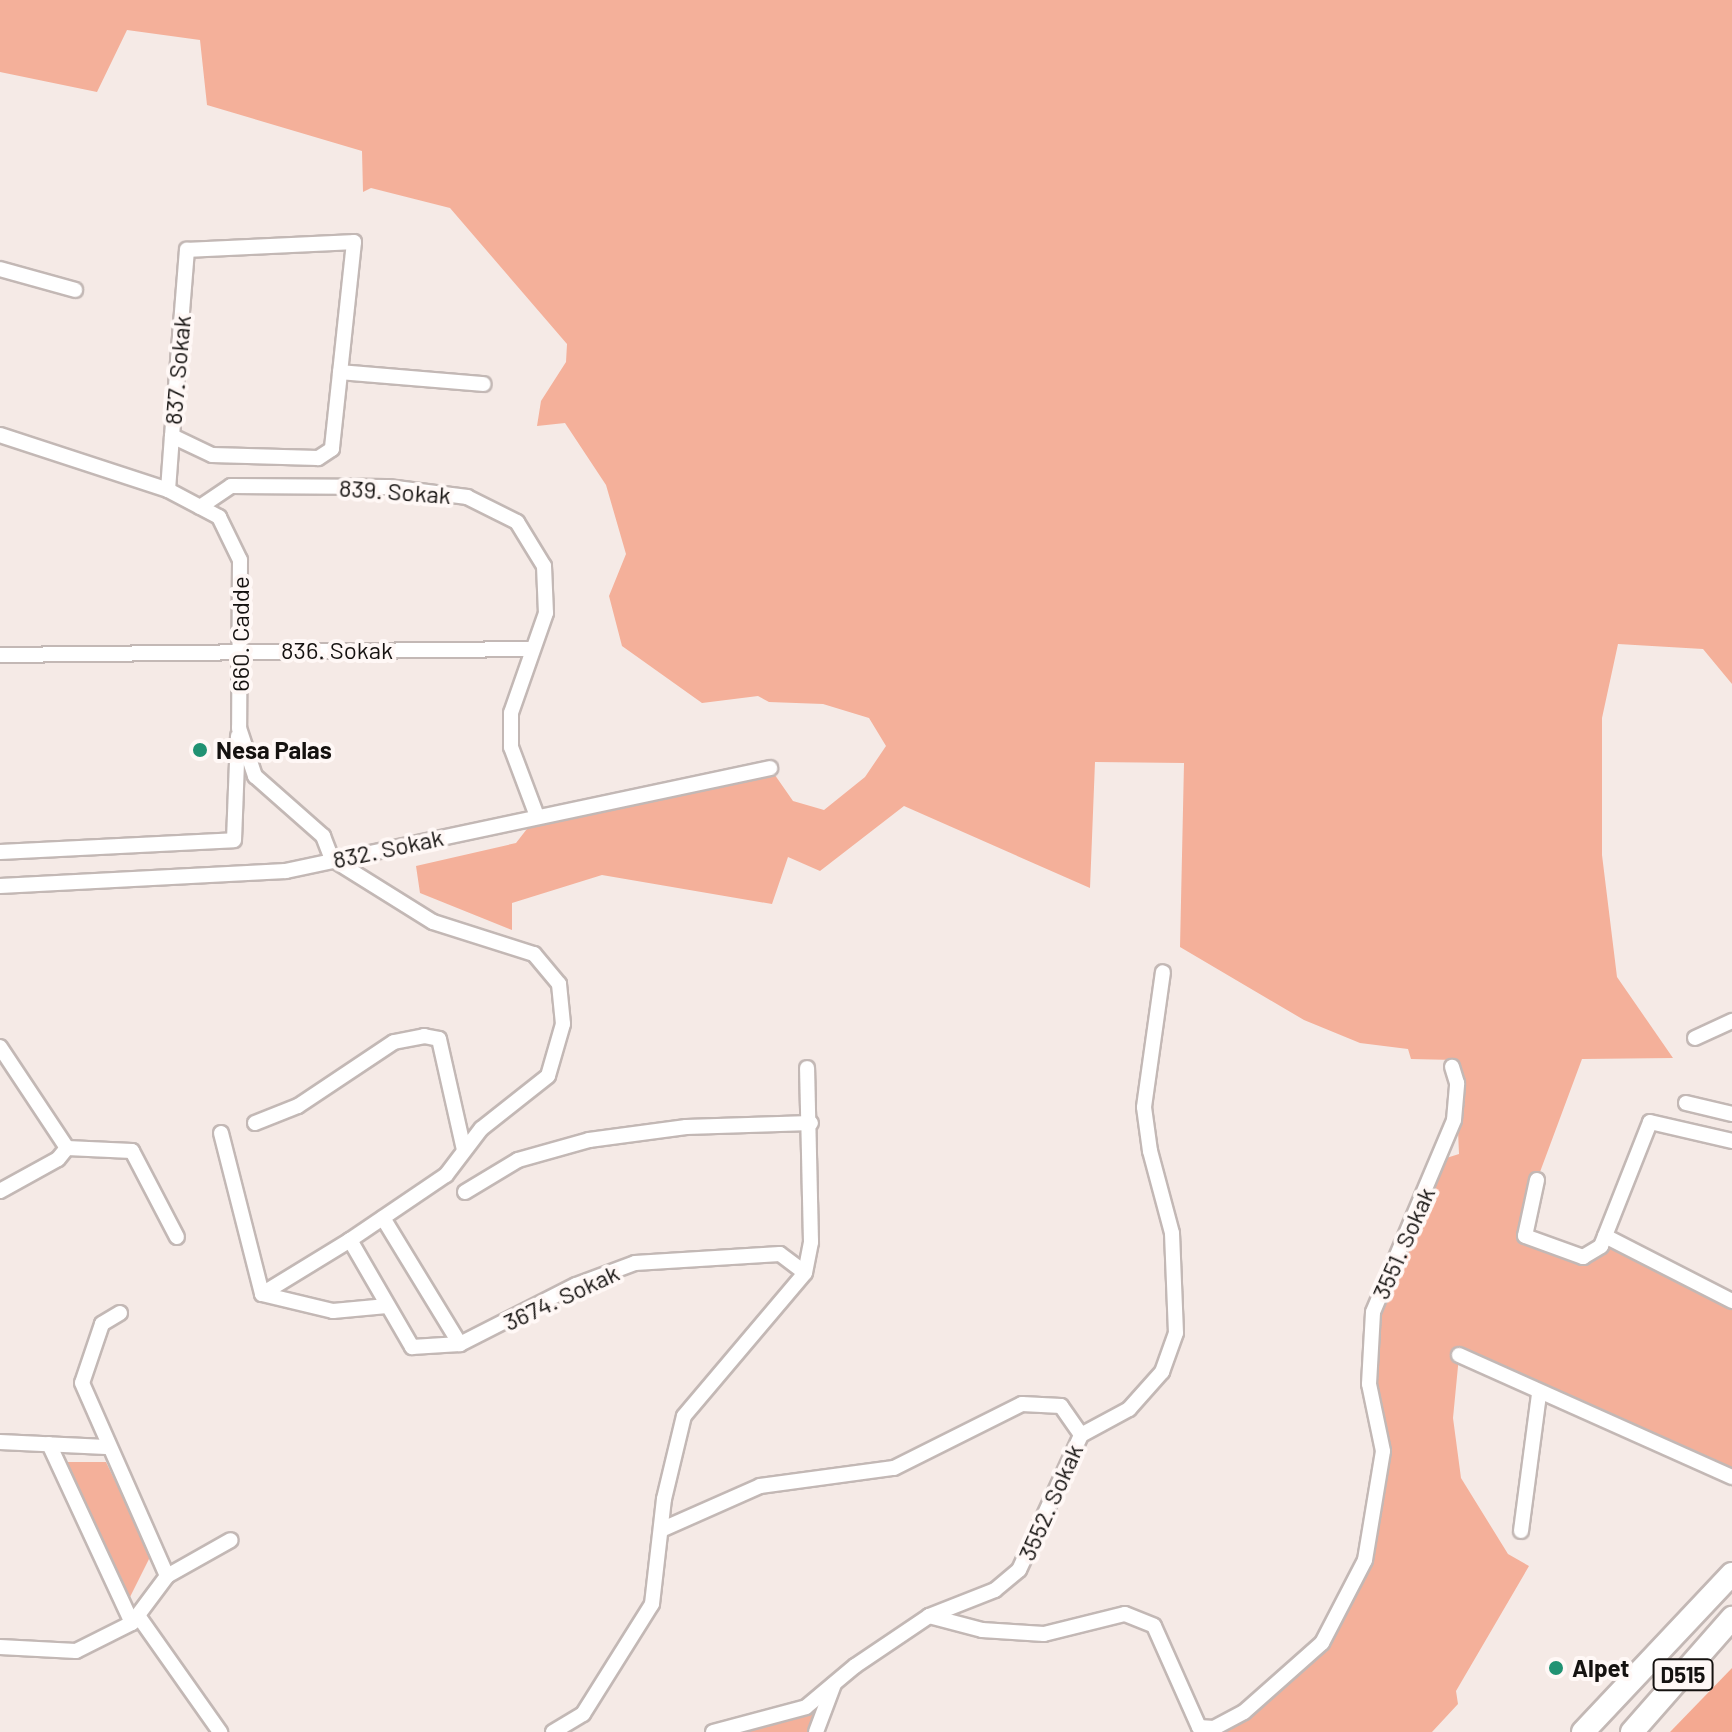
<!DOCTYPE html>
<style>
body{margin:0}
#map{position:relative;width:1732px;height:1732px;overflow:hidden;background:#f5eae6;font-family:Barlow,sans-serif}
div>[style]{position:absolute}
[style*='--x']{left:calc(var(--x)*1px);top:calc(var(--y)*1px);width:calc(var(--w)*1px);rotate:calc(var(--a)*1deg)}
.green>*{inset:0;background:#f4b09a}
.forest>*{inset:0;background:#f4a991}
.roads{filter:drop-shadow(2px 0 #c3b8b5) drop-shadow(-2px 0 #c3b8b5) drop-shadow(0 2px #c3b8b5) drop-shadow(0 -2px #c3b8b5)}
.minor>*{height:14px;margin:-7px;padding:0 7px;transform-origin:7px;border-radius:7px;background:#fff}
.highway>*{height:22px;margin:-11px;padding:0 11px;transform-origin:11px;border-radius:11px;background:#fff}
.dots>*{width:22px;height:22px;translate:-50% -50%;box-sizing:border-box;border:4px solid #fff8f6;border-radius:50%}
span{translate:-50% -50%;white-space:nowrap;text-align:center;line-height:1.15;-webkit-text-stroke:8px #fff8f6;paint-order:stroke}
.shield-label span{padding:2px 6px;background:#fff8f6;border:2px solid;border-radius:6px;-webkit-text-stroke-width:0}
.shield-label{font-size:22px;color:#151210;font-weight:700}
.street-label{font-size:24px;color:#151210}
.poi-label{font-size:24px;color:#151210;font-weight:700}
.left{translate:0 -50%;text-align:left}
</style>
<div id="map">
<div class="green">
<i style="clip-path:polygon(0 0,1732px 0,1732px 684px,1703px 649px,1618px 644px,1602px 718px,1602px 855px,1617px 977px,1673px 1058px,1582px 1059px,1537px 1180px,1525px 1236px,1583px 1257px,1605px 1236px,1732px 1301px,1732px 1477px,1459px 1356px,1453px 1418px,1461px 1478px,1508px 1554px,1529px 1566px,1456px 1691px,1458px 1704px,1432px 1732px,1192px 1732px,1215px 1728px,1322px 1643px,1355px 1588px,1383px 1451px,1369px 1384px,1373px 1312px,1440px 1160px,1459px 1154px,1455px 1060px,1411px 1059px,1408px 1049px,1360px 1043px,1304px 1020px,1180px 947px,1184px 763px,1095px 762px,1090px 888px,904px 806px,820px 871px,788px 857px,772px 904px,602px 875px,512px 903px,512px 930px,420px 893px,416px 866px,516px 843px,537px 816px,770px 768px,793px 801px,824px 810px,865px 777px,886px 746px,869px 718px,823px 704px,769px 702px,758px 696px,702px 703px,622px 646px,609px 596px,626px 554px,606px 485px,565px 423px,537px 426px,541px 401px,566px 362px,567px 344px,450px 208px,371px 188px,363px 192px,362px 151px,207px 105px,200px 40px,127px 30px,97px 92px,0 72px)"></i>
<i style="clip-path:polygon(64px 1462px,106px 1462px,151px 1555px,128px 1601px)"></i>
<i style="clip-path:polygon(835px 1683px,816px 1732px,713px 1732px,805px 1707px)"></i>
</div>
<div class="forest">
<i style="clip-path:polygon(1732px 1668px,1732px 1732px,1670px 1732px)"></i>
</div>
<div class="roads">
<div class="minor">
<i style="--x:0;--y:269;--w:78;--a:15.6"></i>
<i style="--x:340;--y:372;--w:144;--a:4.8"></i>
<i style="--x:0;--y:435;--w:177;--a:18.1"></i>
<i style="--x:168;--y:490;--w:58;--a:27.9"></i>
<i style="--x:219;--y:517;--w:48;--a:64"></i>
<i style="--x:240;--y:560;--w:168;--a:90.3"></i>
<i style="--x:239;--y:728;--w:51;--a:71.6"></i>
<i style="--x:255;--y:776;--w:91;--a:41.4"></i>
<i style="--x:323;--y:836;--w:25;--a:69"></i>
<i style="--x:332;--y:859;--w:119;--a:32"></i>
<i style="--x:433;--y:922;--w:106;--a:17.6"></i>
<i style="--x:534;--y:954;--w:39;--a:50"></i>
<i style="--x:559;--y:984;--w:40;--a:84.3"></i>
<i style="--x:563;--y:1024;--w:54;--a:106.1"></i>
<i style="--x:548;--y:1076;--w:85;--a:141.7"></i>
<i style="--x:481;--y:1129;--w:58;--a:127.3"></i>
<i style="--x:446;--y:1175;--w:116;--a:145.9"></i>
<i style="--x:168;--y:490;--w:54;--a:-85.8"></i>
<i style="--x:172;--y:436;--w:187;--a:-85.4"></i>
<i style="--x:187;--y:250;--w:167;--a:-2.7"></i>
<i style="--x:354;--y:242;--w:208;--a:96.1"></i>
<i style="--x:332;--y:449;--w:17;--a:147"></i>
<i style="--x:318;--y:458;--w:106;--a:-178.4"></i>
<i style="--x:212;--y:455;--w:44;--a:-154.6"></i>
<i style="--x:200;--y:507;--w:37;--a:-34"></i>
<i style="--x:231;--y:486;--w:157;--a:0.4"></i>
<i style="--x:388;--y:487;--w:80;--a:7.2"></i>
<i style="--x:467;--y:497;--w:56;--a:26.6"></i>
<i style="--x:517;--y:522;--w:52;--a:58.5"></i>
<i style="--x:544;--y:566;--w:47;--a:87.6"></i>
<i style="--x:546;--y:613;--w:106;--a:109.3"></i>
<i style="--x:511;--y:713;--w:34;--a:90"></i>
<i style="--x:511;--y:747;--w:74;--a:69.4"></i>
<i style="--x:0;--y:655;--w:530;--a:-0.65"></i>
<i style="--x:0;--y:852;--w:234;--a:-2.9"></i>
<i style="--x:234;--y:840;--w:104;--a:-87.8"></i>
<i style="--x:0;--y:886;--w:286;--a:-3"></i>
<i style="--x:286;--y:871;--w:495;--a:-12"></i>
<i style="--x:1695;--y:1038;--w:41;--a:-24.7"></i>
<i style="--x:0;--y:1047;--w:121;--a:56.4"></i>
<i style="--x:1686;--y:1103;--w:47;--a:13.4"></i>
<i style="--x:255;--y:1123;--w:46;--a:-21.6"></i>
<i style="--x:298;--y:1106;--w:115;--a:-33.7"></i>
<i style="--x:394;--y:1042;--w:31;--a:-11"></i>
<i style="--x:424;--y:1036;--w:15;--a:11"></i>
<i style="--x:439;--y:1039;--w:114;--a:77.3"></i>
<i style="--x:221;--y:1133;--w:166;--a:75.7"></i>
<i style="--x:262;--y:1294;--w:73;--a:13.5"></i>
<i style="--x:333;--y:1311;--w:54;--a:-5.3"></i>
<i style="--x:67;--y:1148;--w:65;--a:2.6"></i>
<i style="--x:132;--y:1151;--w:97;--a:62.4"></i>
<i style="--x:1537;--y:1180;--w:57;--a:102.1"></i>
<i style="--x:1525;--y:1236;--w:62;--a:19.9"></i>
<i style="--x:1583;--y:1257;--w:21;--a:-31"></i>
<i style="--x:1601;--y:1246;--w:133;--a:-68.4"></i>
<i style="--x:1650;--y:1122;--w:84;--a:13"></i>
<i style="--x:0;--y:1191;--w:66;--a:-28.9"></i>
<i style="--x:58;--y:1159;--w:14;--a:-51"></i>
<i style="--x:465;--y:1192;--w:62;--a:-31.1"></i>
<i style="--x:518;--y:1160;--w:74;--a:-15.7"></i>
<i style="--x:589;--y:1140;--w:98;--a:-7.6"></i>
<i style="--x:686;--y:1127;--w:125;--a:-1.8"></i>
<i style="--x:383;--y:1218;--w:148;--a:58.6"></i>
<i style="--x:460;--y:1344;--w:130;--a:-27"></i>
<i style="--x:576;--y:1285;--w:63;--a:-20.4"></i>
<i style="--x:635;--y:1263;--w:145;--a:-3.6"></i>
<i style="--x:780;--y:1254;--w:31;--a:37"></i>
<i style="--x:1605;--y:1236;--w:143;--a:27.1"></i>
<i style="--x:262;--y:1294;--w:103;--a:-31.5"></i>
<i style="--x:350;--y:1240;--w:124;--a:59.9"></i>
<i style="--x:412;--y:1347;--w:48;--a:-3.6"></i>
<i style="--x:120;--y:1313;--w:21;--a:149"></i>
<i style="--x:102;--y:1324;--w:62;--a:108.7"></i>
<i style="--x:82;--y:1383;--w:211;--a:66.2"></i>
<i style="--x:1459;--y:1355;--w:299;--a:24.1"></i>
<i style="--x:0;--y:1442;--w:106;--a:2.7"></i>
<i style="--x:49;--y:1444;--w:197;--a:65.1"></i>
<i style="--x:663;--y:1529;--w:106;--a:-23.9"></i>
<i style="--x:760;--y:1486;--w:135;--a:-7.7"></i>
<i style="--x:894;--y:1468;--w:143;--a:-26.6"></i>
<i style="--x:1022;--y:1404;--w:39;--a:3"></i>
<i style="--x:1061;--y:1406;--w:35;--a:55"></i>
<i style="--x:1521;--y:1531;--w:137;--a:-82.5"></i>
<i style="--x:929;--y:1616;--w:55;--a:14.8"></i>
<i style="--x:982;--y:1630;--w:62;--a:3.7"></i>
<i style="--x:1044;--y:1634;--w:83;--a:-13.9"></i>
<i style="--x:1125;--y:1614;--w:31;--a:22"></i>
<i style="--x:1154;--y:1626;--w:111;--a:66"></i>
<i style="--x:1199;--y:1727;--w:15;--a:4"></i>
<i style="--x:1214;--y:1728;--w:34;--a:-28"></i>
<i style="--x:1244;--y:1712;--w:104;--a:-41.5"></i>
<i style="--x:1322;--y:1643;--w:93;--a:-62.6"></i>
<i style="--x:1365;--y:1560;--w:110;--a:-80.6"></i>
<i style="--x:1383;--y:1451;--w:68;--a:-101.8"></i>
<i style="--x:1369;--y:1384;--w:72;--a:-86.8"></i>
<i style="--x:1373;--y:1312;--w:208;--a:-67.1"></i>
<i style="--x:1454;--y:1120;--w:37;--a:-85"></i>
<i style="--x:1457;--y:1083;--w:17;--a:-107"></i>
<i style="--x:139;--y:1617;--w:141;--a:54.8"></i>
<i style="--x:0;--y:1647;--w:76;--a:3"></i>
<i style="--x:76;--y:1651;--w:63;--a:-26.6"></i>
<i style="--x:132;--y:1623;--w:59;--a:-53.3"></i>
<i style="--x:167;--y:1576;--w:73;--a:-29.4"></i>
<i style="--x:553;--y:1732;--w:35;--a:-31"></i>
<i style="--x:583;--y:1714;--w:130;--a:-57.9"></i>
<i style="--x:652;--y:1604;--w:106;--a:-83.5"></i>
<i style="--x:664;--y:1499;--w:85;--a:-76.5"></i>
<i style="--x:684;--y:1416;--w:187;--a:-49.8"></i>
<i style="--x:805;--y:1273;--w:32;--a:-79"></i>
<i style="--x:811;--y:1242;--w:174;--a:-91.3"></i>
<i style="--x:713;--y:1732;--w:96;--a:-15"></i>
<i style="--x:806;--y:1707;--w:64;--a:-39.9"></i>
<i style="--x:855;--y:1666;--w:89;--a:-34"></i>
<i style="--x:929;--y:1616;--w:71;--a:-21.5"></i>
<i style="--x:995;--y:1590;--w:31;--a:-40"></i>
<i style="--x:1019;--y:1570;--w:149;--a:-65.3"></i>
<i style="--x:1081;--y:1435;--w:55;--a:-28.4"></i>
<i style="--x:1129;--y:1409;--w:50;--a:-48.3"></i>
<i style="--x:1162;--y:1372;--w:41;--a:-70.3"></i>
<i style="--x:1176;--y:1333;--w:100;--a:-92.3"></i>
<i style="--x:1172;--y:1233;--w:85;--a:-105"></i>
<i style="--x:1150;--y:1151;--w:44;--a:-97.8"></i>
<i style="--x:1144;--y:1107;--w:136;--a:-82"></i>
<i style="--x:816;--y:1732;--w:51;--a:-69.4"></i>
</div>
<div class="highway">
<i style="--x:1583;--y:1732;--w:217;--a:-46.7"></i>
<i style="--x:1632;--y:1732;--w:152;--a:-48.7"></i>
</div>
</div>
<div class="dots">
<i style="left:200px;top:750px;background:#219273"></i>
<i style="left:1556px;top:1668px;background:#219273"></i>
</div>
<div class="shield-label">
<span style="left:1683px;top:1675px">D515</span>
</div>
<div class="street-label">
<span style="left:177px;top:370px;rotate:-85deg">837. Sokak</span>
<span style="left:395px;top:491px;rotate:4deg">839. Sokak</span>
<span style="left:240px;top:634px;rotate:-90deg">660. Cadde</span>
<span style="left:337px;top:650px">836. Sokak</span>
<span style="left:388px;top:848px;rotate:-12deg">832. Sokak</span>
<span style="left:1403px;top:1243px;rotate:-66deg">3551. Sokak</span>
<span style="left:561px;top:1297px;rotate:-25deg">3674. Sokak</span>
<span style="left:1050px;top:1502px;rotate:-66deg">3552. Sokak</span>
</div>
<div class="poi-label">
<span class="left" style="left:216px;top:750px">Nesa Palas</span>
<span class="left" style="left:1572px;top:1668px">Alpet</span>
</div>
</div>
